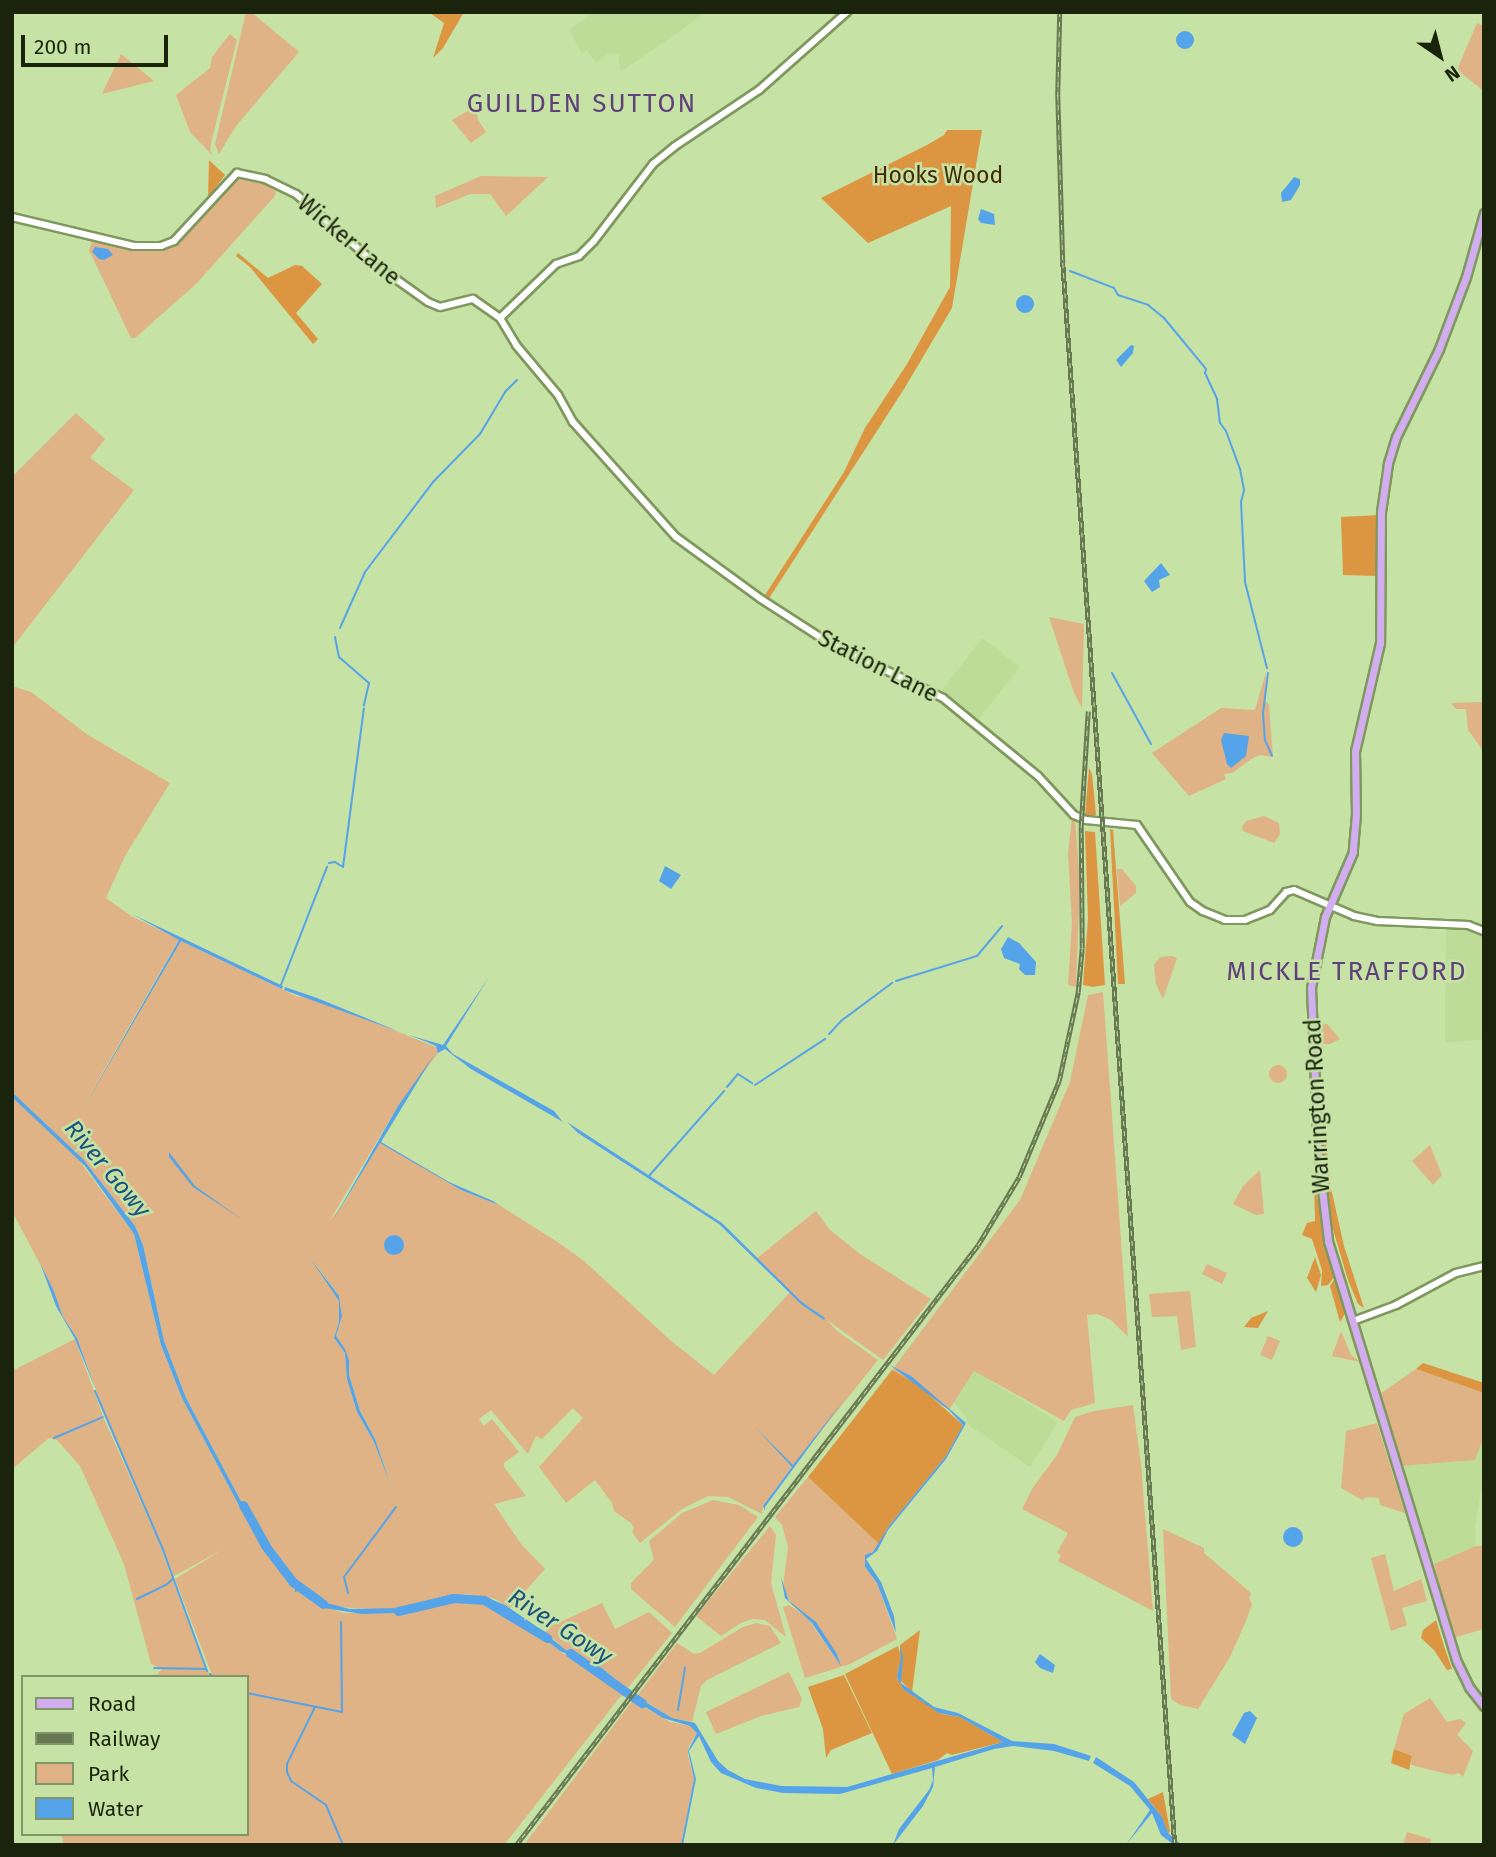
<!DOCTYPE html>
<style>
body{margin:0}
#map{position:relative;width:1496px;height:1857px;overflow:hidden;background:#c6e2a5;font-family:"Fira Sans",sans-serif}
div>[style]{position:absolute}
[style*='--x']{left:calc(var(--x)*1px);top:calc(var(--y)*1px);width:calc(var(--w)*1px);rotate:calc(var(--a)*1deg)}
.built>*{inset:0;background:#bddc97}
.green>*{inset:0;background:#dfb385}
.round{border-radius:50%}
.forest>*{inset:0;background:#dc9642}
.water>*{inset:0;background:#55a3e9}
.stream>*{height:2px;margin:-1px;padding:0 1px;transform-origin:1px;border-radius:1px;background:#55a3e9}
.river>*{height:9px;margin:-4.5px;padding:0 4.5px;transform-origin:4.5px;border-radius:4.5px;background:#55a3e9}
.roads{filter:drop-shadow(2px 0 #7f985e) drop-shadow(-2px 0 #7f985e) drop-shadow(0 2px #7f985e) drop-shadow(0 -2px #7f985e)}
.minor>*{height:6px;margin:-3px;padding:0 3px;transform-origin:3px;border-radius:3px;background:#fff}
.major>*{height:7px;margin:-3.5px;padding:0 3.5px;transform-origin:3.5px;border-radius:3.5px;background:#d2adef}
.rail>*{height:4.5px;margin-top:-2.25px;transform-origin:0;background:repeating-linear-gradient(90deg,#c6e2a5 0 5px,#677951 0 10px);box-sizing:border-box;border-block:2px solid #677951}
span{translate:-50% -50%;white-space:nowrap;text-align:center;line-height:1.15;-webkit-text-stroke:5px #c6e2a5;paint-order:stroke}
.park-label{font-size:23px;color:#452904}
.street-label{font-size:23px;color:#1a240d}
.water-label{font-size:24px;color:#19517f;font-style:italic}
.quarter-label{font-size:26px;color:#60407b;letter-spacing:2px}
.frame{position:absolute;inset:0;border:14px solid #1a240d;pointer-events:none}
.legend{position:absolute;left:21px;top:1675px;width:228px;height:161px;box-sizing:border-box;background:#c6e2a5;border:2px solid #819668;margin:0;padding:9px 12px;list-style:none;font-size:21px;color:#1a240d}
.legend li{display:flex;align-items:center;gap:14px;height:35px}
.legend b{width:35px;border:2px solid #819668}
.north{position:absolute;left:1405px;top:21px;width:70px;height:70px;-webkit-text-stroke:5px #c6e2a5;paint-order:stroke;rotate:145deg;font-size:19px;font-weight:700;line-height:28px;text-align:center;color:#1a240d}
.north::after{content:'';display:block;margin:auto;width:24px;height:32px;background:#1a240d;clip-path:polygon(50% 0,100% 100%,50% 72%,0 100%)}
.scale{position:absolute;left:21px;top:35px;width:147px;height:32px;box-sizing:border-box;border:4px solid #1a240d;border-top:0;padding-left:9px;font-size:21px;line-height:24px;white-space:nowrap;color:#1a240d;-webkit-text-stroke:5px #c6e2a5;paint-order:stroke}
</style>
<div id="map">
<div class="built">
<i style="clip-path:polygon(595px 12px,707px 12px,622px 71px,619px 66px,619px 54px,608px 54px,596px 63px,587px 50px,582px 53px,569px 30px)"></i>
<i style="clip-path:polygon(982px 638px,1020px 667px,978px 720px,940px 693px)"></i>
<i style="clip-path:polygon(1446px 926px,1468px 928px,1484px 935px,1484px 1039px,1445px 1043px)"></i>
<i style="clip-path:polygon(974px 1371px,1058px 1422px,1030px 1467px,967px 1424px,966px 1417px,954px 1402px)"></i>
<i style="clip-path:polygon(1482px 1435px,1484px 1472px,1475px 1526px,1476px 1546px,1434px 1564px,1401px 1466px,1475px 1460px)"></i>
</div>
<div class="green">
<i style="clip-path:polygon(246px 12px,251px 12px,299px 52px,236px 126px,219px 154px,215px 144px)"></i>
<i style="clip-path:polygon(1477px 23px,1484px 26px,1484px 91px,1457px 70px)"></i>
<i style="clip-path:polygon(230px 34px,237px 40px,211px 143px,210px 151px,214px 157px,190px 132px,176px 95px,210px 68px,212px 57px)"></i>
<i style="clip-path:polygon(121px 54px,154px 81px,102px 94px)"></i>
<i style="clip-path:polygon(476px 106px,478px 120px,486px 132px,471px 143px,452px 120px)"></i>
<i style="clip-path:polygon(481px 176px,548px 177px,506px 216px,490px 194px,470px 194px,436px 208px,435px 196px)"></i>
<i style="clip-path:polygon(241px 177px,269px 185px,276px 192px,274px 197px,196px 284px,135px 338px,131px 338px,89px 250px,92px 242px,145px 250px,172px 245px,228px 185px)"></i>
<i style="clip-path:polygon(76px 413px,105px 439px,90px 458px,134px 490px,12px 648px,12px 477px)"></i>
<i style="clip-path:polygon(1049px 617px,1084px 624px,1082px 708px,1074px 693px)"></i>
<i style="clip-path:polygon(1266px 672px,1265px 701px,1269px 705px,1273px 757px,1260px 755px,1253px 758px,1232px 773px,1224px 774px,1226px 779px,1189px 796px,1152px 753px,1221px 708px,1255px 710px)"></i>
<i style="clip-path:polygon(evenodd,12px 686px,31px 692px,88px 735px,170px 783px,125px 856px,106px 898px,131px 916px,179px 939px,83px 1107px,181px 941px,296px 996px,316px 999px,438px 1048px,438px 1053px,398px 1106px,330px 1220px,344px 1203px,380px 1142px,461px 1190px,499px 1205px,559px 1243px,584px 1261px,670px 1340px,714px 1375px,791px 1291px,802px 1305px,825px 1318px,802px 1302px,757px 1258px,816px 1211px,829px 1229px,860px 1254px,931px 1299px,883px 1360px,827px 1320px,837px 1331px,878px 1360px,793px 1466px,754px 1426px,792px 1467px,763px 1506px,762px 1514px,728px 1497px,708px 1496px,682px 1509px,640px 1543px,632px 1532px,634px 1528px,631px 1523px,614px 1511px,612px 1503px,595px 1480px,566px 1503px,539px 1467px,583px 1418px,573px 1408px,542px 1439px,536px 1436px,528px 1454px,491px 1410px,479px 1419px,484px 1426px,492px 1419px,519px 1452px,504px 1463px,504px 1467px,526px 1496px,494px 1504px,521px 1544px,545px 1569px,510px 1608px,495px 1599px,466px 1594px,386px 1610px,339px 1607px,318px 1600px,287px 1575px,260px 1537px,186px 1398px,164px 1341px,143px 1245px,135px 1226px,83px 1159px,12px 1092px,12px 686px,311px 1258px,339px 1296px,342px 1316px,336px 1336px,349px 1360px,349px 1375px,360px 1411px,375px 1439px,391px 1486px,374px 1442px,357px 1412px,347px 1379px,345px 1353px,334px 1338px,339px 1322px,339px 1301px,311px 1258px)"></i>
<i style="clip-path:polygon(1484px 702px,1484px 752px,1468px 730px,1466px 709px,1456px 709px,1451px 703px)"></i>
<i style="clip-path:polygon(1264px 816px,1279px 823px,1280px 834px,1274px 843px,1243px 831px,1242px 827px,1246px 821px)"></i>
<i style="clip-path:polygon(1072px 818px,1075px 819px,1080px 883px,1076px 987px,1068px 985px,1072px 923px,1068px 853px)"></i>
<i style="clip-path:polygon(1117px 869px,1122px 869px,1136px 886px,1136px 893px,1120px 906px)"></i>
<i style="clip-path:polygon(1172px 956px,1177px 958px,1163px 999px,1156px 984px,1154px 965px,1160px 957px)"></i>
<i style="clip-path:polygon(1103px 992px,1128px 1337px,1111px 1320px,1097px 1314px,1087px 1315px,1095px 1403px,1071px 1410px,1064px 1421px,974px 1371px,949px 1410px,892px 1370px,1020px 1200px,1070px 1082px,1088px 995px)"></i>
<i style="clip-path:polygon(1327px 1024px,1340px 1039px,1330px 1044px,1317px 1044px,1316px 1025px)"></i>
<i class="round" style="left:1269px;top:1065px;width:18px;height:18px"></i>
<i style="clip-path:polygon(12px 1097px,72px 1151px,134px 1234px,161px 1345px,182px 1398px,262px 1549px,285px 1578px,313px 1602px,343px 1613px,396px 1613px,451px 1598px,484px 1600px,503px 1608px,564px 1654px,598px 1669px,628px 1694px,620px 1697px,504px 1845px,64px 1845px,61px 1834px,247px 1834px,247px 1677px,155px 1677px,162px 1669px,151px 1664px,124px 1564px,80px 1466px,57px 1440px,49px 1438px,12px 1469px,12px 1371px,75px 1339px,104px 1419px,158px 1540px,206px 1670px,212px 1675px,175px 1579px,222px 1550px,174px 1576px,113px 1436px,77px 1338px,63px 1317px,51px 1285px,12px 1211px)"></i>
<i style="clip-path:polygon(1430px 1145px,1442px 1175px,1433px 1185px,1412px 1161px)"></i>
<i style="clip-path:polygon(1260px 1170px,1264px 1214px,1256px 1215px,1233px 1204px,1243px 1186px)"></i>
<i style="clip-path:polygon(1207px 1264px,1227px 1273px,1222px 1284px,1202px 1274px)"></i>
<i style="clip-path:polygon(1190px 1291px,1196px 1347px,1181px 1350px,1177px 1316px,1152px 1317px,1149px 1294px)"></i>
<i style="clip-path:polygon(1341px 1331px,1351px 1355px,1360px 1362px,1332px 1356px)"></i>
<i style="clip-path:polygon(1268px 1336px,1280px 1341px,1272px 1360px,1260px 1355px)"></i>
<i style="clip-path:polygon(1416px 1369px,1484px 1393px,1484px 1436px,1475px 1460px,1401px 1466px,1380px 1394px)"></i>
<i style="clip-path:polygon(1133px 1405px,1141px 1465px,1153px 1611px,1058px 1561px,1061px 1555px,1057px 1553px,1068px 1533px,1022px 1509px,1032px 1489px,1057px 1455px,1075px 1417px,1094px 1411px)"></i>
<i style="clip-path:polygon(1377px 1423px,1405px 1513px,1380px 1505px,1379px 1498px,1367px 1497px,1362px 1500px,1341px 1488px,1346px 1431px)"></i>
<i style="clip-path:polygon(808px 1477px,879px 1544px,873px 1552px,865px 1555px,865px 1567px,877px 1583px,897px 1639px,850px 1664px,805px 1678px,783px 1607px,789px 1605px,807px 1617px,837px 1660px,839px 1658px,816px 1622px,792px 1605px,783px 1586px,788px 1547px,782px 1525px,775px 1517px)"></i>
<i style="clip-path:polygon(713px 1500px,739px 1505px,758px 1517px,675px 1627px,631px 1589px,631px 1583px,654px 1560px,649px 1541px,682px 1513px)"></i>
<i style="clip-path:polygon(770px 1526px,776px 1535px,771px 1583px,786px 1637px,765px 1620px,753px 1619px,741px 1623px,721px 1636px,696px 1616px)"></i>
<i style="clip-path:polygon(1163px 1529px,1204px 1548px,1204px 1553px,1251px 1593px,1249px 1598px,1252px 1604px,1246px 1621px,1230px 1657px,1198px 1709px,1180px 1705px,1171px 1699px)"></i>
<i style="clip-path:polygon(1476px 1546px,1484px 1546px,1484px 1629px,1453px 1638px,1434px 1564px)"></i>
<i style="clip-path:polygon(1385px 1554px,1394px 1591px,1421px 1579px,1427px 1601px,1402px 1608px,1407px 1625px,1391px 1631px,1371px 1558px)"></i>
<i style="clip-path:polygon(602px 1603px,615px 1629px,649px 1612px,672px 1633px,627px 1689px,602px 1668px,566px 1650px,545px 1632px,549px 1627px)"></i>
<i style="clip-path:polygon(756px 1623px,770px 1626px,781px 1643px,707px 1680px,701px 1686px,692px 1722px,672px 1718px,637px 1696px,677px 1643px,694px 1654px,700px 1653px,743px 1627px)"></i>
<i style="clip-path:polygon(789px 1672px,802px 1699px,799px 1707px,761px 1716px,716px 1734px,706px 1712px)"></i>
<i style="clip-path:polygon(1430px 1698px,1447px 1722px,1460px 1719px,1466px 1723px,1457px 1735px,1473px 1751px,1463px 1777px,1459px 1773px,1452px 1775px,1411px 1765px,1412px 1756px,1394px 1749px,1404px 1714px)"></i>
<i style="clip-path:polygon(633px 1700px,670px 1722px,690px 1726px,697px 1733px,689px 1746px,688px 1755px,694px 1779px,681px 1845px,524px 1845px)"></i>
<i style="clip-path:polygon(1407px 1832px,1431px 1839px,1430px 1845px,1403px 1845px)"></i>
</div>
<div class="forest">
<i style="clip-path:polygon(464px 12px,443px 48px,433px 58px,444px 23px,430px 13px)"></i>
<i style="clip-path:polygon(947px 130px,982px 130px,952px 308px,904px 389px,768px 600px,765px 595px,844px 472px,865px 428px,907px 364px,950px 287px,951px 206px,868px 243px,821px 198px,927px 145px,944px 135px)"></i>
<i style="clip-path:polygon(209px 160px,225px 175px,208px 198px)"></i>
<i style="clip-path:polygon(238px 253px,268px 278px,295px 265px,302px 266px,322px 284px,296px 313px,318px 339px,313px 344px,250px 267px,236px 256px)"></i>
<i style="clip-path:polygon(1378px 515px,1378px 576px,1343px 575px,1341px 517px)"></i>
<i style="clip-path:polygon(1089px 768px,1092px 774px,1096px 815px,1085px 815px)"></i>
<i style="clip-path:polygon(1110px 829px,1113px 830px,1125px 984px,1118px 984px)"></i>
<i style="clip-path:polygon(1085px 831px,1095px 832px,1105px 985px,1093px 987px,1083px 985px,1088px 918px)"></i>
<i style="clip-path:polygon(1324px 1125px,1331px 1188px,1344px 1246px,1364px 1308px,1358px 1304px,1348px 1280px,1332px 1226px,1322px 1154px,1321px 1126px)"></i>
<i style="clip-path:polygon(1314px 1182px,1335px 1276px,1328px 1285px,1321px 1286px,1322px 1270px,1312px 1239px,1302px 1235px,1307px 1223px,1315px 1221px)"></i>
<i style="clip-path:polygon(1315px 1257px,1321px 1275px,1316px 1292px,1307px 1278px)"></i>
<i style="clip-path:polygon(1335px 1278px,1346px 1312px,1340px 1322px,1330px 1286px)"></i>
<i style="clip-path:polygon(1268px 1311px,1258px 1328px,1244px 1327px,1251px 1318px)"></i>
<i style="clip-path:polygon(1423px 1363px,1484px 1383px,1484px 1393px,1416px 1369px)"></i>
<i style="clip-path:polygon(892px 1370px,918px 1385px,963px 1425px,946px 1456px,889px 1526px,879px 1544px,808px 1477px)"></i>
<i style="clip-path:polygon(1436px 1620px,1444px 1646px,1452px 1669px,1447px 1670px,1434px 1650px,1421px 1638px,1423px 1630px)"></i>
<i style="clip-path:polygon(920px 1630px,912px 1692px,899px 1679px,900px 1645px)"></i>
<i style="clip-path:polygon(898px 1646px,901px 1658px,897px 1677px,903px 1689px,942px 1714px,960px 1717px,1003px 1742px,952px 1755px,947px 1753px,938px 1760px,892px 1774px,845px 1674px)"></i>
<i style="clip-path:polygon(844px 1675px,872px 1733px,831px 1750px,826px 1758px,823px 1729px,808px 1687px)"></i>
<i style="clip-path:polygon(1394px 1749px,1412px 1756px,1409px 1770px,1391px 1763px)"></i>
<i style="clip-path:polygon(1163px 1792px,1170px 1831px,1168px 1834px,1162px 1817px,1148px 1799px)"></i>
</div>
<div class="water">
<i class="round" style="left:1176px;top:31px;width:18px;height:18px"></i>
<i style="clip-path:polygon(1294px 177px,1300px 179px,1300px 185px,1291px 200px,1282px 202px,1281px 193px)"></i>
<i style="clip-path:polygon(981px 209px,994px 214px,995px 225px,981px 223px,978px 219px)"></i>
<i style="clip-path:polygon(95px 247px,108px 249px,113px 255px,104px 260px,99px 259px,92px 252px)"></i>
<i class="round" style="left:1016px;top:295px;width:18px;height:18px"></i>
<i style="clip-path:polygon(1131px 345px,1134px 346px,1133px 353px,1121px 367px,1116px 360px)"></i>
<i style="clip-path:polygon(1161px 563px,1170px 575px,1159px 580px,1160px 587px,1152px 592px,1144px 581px)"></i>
<i style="clip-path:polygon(1224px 733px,1249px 736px,1246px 756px,1231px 768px,1227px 764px,1221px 740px)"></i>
<i style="clip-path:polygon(665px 866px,681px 875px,671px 889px,659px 881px)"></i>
<i style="clip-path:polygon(132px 914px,283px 986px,282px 989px,181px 941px,84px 1107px,179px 940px)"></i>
<i style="clip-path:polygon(1008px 937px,1019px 943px,1036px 962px,1035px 975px,1025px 975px,1019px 969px,1020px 964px,1004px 958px,1001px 949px)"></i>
<i style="clip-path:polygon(489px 977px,446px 1046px,453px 1054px,554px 1111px,563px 1122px,471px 1069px,445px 1049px,438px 1053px,436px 1046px,422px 1040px,284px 990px,285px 987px,317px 998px,405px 1034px,443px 1045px)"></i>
<i style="clip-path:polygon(434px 1055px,381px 1142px,449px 1182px,493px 1201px,499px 1205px,461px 1190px,380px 1143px,332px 1222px,398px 1106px)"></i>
<i style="clip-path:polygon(12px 1092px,83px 1159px,135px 1226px,143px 1245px,164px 1341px,186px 1398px,260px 1537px,287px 1575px,323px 1602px,350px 1609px,401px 1608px,452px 1594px,486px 1597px,505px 1605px,533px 1624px,538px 1628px,535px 1632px,503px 1608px,484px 1600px,451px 1598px,395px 1613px,362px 1614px,324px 1608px,299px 1591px,295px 1592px,295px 1588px,262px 1549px,182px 1398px,161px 1345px,134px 1234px,85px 1166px,12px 1097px)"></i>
<i style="clip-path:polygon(567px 1122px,722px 1223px,802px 1302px,825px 1318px,824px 1320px,802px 1305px,719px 1224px,578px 1133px)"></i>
<i style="clip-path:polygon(169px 1152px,195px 1186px,243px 1220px,193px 1187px,169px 1157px)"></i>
<i class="round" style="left:384px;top:1235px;width:20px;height:20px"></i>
<i style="clip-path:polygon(310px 1258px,339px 1296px,342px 1316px,336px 1336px,345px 1349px,349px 1360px,349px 1375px,360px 1411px,375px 1439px,391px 1486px,374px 1442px,357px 1412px,347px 1379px,345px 1353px,334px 1338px,339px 1322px,339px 1301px)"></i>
<i style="clip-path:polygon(40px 1263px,53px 1289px,63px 1317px,77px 1338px,95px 1388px,75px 1339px,56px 1306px)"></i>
<i style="clip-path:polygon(890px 1365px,911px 1376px,966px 1423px,946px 1459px,888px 1530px,877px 1551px,866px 1559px,881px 1582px,894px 1616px,896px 1633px,877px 1583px,865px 1567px,865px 1555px,873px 1552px,889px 1526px,946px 1456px,963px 1425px,949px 1410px)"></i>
<i style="clip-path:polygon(846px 1397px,765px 1507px,765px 1511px,763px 1506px,792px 1467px,753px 1425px,793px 1465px)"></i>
<i class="round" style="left:1283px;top:1527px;width:20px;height:20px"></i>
<i style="clip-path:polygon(781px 1577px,789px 1601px,816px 1622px,837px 1654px,841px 1666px,812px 1623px,785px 1598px)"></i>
<i style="clip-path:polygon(539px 1629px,566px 1650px,602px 1668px,630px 1692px,628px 1694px,622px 1690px,590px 1664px,560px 1651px,537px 1633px)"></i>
<i style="clip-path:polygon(900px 1645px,903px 1656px,901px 1683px,934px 1707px,958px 1713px,1012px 1741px,1054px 1744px,1091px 1756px,1089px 1761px,1054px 1751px,1013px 1746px,994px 1749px,935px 1767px,933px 1787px,923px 1806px,893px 1845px,899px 1829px,929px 1790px,933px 1780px,932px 1768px,840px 1794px,783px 1793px,756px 1788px,721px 1773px,711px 1762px,699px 1736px,689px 1751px,696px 1779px,683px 1845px,681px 1845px,694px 1779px,688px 1751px,697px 1733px,690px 1726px,663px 1718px,631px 1698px,634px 1695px,672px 1718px,695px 1723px,718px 1761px,728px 1770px,745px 1779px,781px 1786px,847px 1787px,1003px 1742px,960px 1717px,939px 1713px,903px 1689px,897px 1677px,901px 1658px)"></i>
<i style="clip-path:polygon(1040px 1654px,1055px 1665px,1053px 1673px,1040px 1668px,1035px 1662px)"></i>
<i style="clip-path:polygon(1250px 1711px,1257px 1718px,1245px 1744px,1232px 1735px,1244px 1713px)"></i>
<i style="clip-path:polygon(1096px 1757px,1134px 1782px,1162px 1817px,1168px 1833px,1182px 1845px,1174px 1845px,1161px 1835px,1152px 1813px,1126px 1845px,1150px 1810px,1130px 1786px,1093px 1763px)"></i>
</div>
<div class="stream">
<i style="--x:1070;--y:271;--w:47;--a:21.1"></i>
<i style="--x:1114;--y:288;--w:8;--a:60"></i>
<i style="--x:1118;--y:295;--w:32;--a:18"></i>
<i style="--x:1148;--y:305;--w:21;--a:39"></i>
<i style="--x:1164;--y:318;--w:66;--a:50.5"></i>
<i style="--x:1206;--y:369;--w:4;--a:104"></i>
<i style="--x:1205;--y:373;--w:29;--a:65"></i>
<i style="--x:1217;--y:399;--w:24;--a:83"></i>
<i style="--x:1220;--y:423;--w:10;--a:53"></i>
<i style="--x:1226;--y:431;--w:40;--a:69.8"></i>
<i style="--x:1240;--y:469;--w:21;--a:79"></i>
<i style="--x:1244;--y:490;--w:12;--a:104"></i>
<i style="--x:1241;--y:502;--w:80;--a:87.1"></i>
<i style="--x:1245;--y:582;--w:89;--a:75.7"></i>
<i style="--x:340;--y:628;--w:61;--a:-65.9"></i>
<i style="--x:365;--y:572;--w:113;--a:-52.9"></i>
<i style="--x:433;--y:482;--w:67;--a:-45.6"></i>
<i style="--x:480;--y:434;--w:49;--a:-59.2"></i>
<i style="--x:505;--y:392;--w:17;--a:-45"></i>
<i style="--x:335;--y:637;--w:20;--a:79"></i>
<i style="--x:339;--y:657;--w:40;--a:41"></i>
<i style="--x:369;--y:683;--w:23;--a:103"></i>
<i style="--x:1112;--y:673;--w:81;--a:61.2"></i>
<i style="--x:1268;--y:673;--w:40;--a:97.1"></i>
<i style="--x:1263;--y:713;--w:27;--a:86"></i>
<i style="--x:1265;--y:740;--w:17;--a:66"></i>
<i style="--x:329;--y:863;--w:6;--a:-9"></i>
<i style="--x:335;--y:862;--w:9;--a:32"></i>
<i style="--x:343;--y:867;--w:160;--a:-82.5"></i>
<i style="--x:896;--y:981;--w:85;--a:-17.2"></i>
<i style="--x:977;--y:956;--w:39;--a:-50"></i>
<i style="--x:281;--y:985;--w:127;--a:-68.7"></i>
<i style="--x:829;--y:1034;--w:18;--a:-47"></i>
<i style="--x:841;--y:1021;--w:64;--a:-36.7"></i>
<i style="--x:755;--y:1085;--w:84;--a:-33.3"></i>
<i style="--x:727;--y:1087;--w:17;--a:-50"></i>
<i style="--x:738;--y:1074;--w:17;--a:33"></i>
<i style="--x:648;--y:1177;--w:115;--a:-48.5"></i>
<i style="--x:95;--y:1391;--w:173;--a:66.8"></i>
<i style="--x:163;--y:1550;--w:129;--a:70"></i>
<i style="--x:54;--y:1438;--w:53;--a:-23.2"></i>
<i style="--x:348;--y:1593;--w:16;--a:-104"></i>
<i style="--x:344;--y:1577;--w:87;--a:-53.4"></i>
<i style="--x:137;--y:1599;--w:32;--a:-26"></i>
<i style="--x:166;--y:1585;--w:9;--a:-41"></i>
<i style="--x:154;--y:1668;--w:52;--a:1.1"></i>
<i style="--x:210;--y:1674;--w:4;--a:45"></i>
<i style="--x:247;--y:1693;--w:97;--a:11.3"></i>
<i style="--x:342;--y:1712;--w:90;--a:-90.6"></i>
<i style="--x:315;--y:1707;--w:64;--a:116.2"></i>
<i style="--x:287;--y:1764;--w:8;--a:90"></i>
<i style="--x:287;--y:1772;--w:10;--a:66"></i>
<i style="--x:291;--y:1781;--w:42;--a:34.4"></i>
<i style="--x:326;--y:1805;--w:43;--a:67"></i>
<i style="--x:678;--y:1710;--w:43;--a:-80.5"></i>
</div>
<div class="river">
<i style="--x:243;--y:1505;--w:49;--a:60.8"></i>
<i style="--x:267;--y:1548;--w:43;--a:52.6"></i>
<i style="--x:293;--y:1582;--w:37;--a:36"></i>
<i style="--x:398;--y:1611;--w:57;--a:-13.1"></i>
<i style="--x:454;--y:1598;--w:30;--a:4"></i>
<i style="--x:484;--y:1600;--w:74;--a:31.1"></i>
<i style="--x:570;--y:1653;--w:88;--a:34.8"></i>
</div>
<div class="roads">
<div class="minor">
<i style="--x:12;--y:217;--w:125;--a:13.4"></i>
<i style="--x:134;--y:246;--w:27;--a:0"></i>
<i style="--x:161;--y:246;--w:14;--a:-21"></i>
<i style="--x:174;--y:241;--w:93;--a:-47.2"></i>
<i style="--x:237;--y:173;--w:29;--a:12"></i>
<i style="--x:265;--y:179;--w:34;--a:26"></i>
<i style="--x:296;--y:194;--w:111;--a:41.3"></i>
<i style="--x:379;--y:267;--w:60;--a:35.5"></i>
<i style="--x:428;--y:302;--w:13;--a:23"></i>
<i style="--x:440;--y:307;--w:34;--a:-14"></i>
<i style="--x:473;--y:299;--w:33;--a:35"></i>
<i style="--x:500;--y:318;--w:31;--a:59"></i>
<i style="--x:516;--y:345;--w:65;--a:50"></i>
<i style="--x:558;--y:395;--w:31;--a:61"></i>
<i style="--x:573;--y:422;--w:154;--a:48.2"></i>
<i style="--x:676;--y:537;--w:105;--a:36.1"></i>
<i style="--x:761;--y:599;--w:77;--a:32.9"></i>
<i style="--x:826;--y:641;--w:130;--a:26"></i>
<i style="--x:943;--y:698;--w:123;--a:39.4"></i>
<i style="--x:1038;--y:776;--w:53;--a:47.3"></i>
<i style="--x:1074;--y:815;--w:13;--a:23"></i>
<i style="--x:1086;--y:820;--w:51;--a:5.6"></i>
<i style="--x:1137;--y:825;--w:93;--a:55.5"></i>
<i style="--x:1190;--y:902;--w:16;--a:35"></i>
<i style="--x:1203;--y:911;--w:24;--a:22"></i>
<i style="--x:1225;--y:920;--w:20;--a:0"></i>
<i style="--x:1245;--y:920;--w:27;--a:-22"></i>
<i style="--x:1270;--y:910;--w:24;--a:-48"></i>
<i style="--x:1286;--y:892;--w:8;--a:-14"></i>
<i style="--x:1294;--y:890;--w:65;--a:23.4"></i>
<i style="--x:1354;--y:916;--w:25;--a:12"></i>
<i style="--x:1378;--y:921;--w:90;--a:2.5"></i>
<i style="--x:1468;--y:925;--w:17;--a:21"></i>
<i style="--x:500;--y:318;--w:78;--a:-44"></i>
<i style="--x:556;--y:264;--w:24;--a:-19"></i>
<i style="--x:579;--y:256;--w:21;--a:-45"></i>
<i style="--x:594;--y:241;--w:97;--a:-52.5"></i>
<i style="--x:653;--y:164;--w:28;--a:-39"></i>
<i style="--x:675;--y:146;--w:101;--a:-33.7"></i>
<i style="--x:759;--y:90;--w:118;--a:-41.6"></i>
<i style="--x:1353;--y:1321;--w:46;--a:-20.4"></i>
<i style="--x:1396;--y:1305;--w:68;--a:-28.1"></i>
<i style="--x:1456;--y:1273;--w:29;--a:-14"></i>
</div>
<div class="major">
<i style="--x:1484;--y:213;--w:66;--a:105.7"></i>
<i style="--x:1466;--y:277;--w:77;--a:110.6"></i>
<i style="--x:1439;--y:349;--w:98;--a:116"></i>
<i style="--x:1396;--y:437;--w:28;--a:107"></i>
<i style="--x:1388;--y:464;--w:49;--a:98.3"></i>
<i style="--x:1381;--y:512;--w:131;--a:90.4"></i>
<i style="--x:1380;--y:643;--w:111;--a:103"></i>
<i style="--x:1355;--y:751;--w:63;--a:89.1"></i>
<i style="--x:1356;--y:814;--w:38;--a:95"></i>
<i style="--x:1353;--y:852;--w:71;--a:113.3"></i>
<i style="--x:1325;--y:917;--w:72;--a:101.2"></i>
<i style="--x:1311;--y:988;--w:166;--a:87.6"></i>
<i style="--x:1318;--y:1154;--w:88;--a:83.4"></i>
<i style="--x:1328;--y:1241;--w:440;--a:73"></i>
<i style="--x:1457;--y:1662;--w:28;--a:64"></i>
<i style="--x:1469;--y:1687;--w:24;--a:52"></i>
</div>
</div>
<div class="rail">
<i style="--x:1060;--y:12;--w:83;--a:91.4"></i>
<i style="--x:1058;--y:95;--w:168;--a:88.3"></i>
<i style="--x:1063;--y:263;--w:1586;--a:85.95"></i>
<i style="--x:516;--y:1845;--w:757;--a:-52.4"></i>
<i style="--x:978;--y:1245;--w:79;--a:-58.9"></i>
<i style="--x:1019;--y:1177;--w:104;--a:-67.4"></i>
<i style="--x:1059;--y:1081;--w:91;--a:-77.9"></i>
<i style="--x:1078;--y:992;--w:44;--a:-84.8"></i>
<i style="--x:1082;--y:948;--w:122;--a:-90.5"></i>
<i style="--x:1081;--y:826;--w:115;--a:-86.5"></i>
</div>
<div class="park-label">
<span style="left:938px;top:175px">Hooks Wood</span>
</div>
<div class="street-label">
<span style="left:349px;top:240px;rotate:40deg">Wicker Lane</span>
<span style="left:878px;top:666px;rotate:27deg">Station Lane</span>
<span style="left:1317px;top:1106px;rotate:-93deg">Warrington Road</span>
</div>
<div class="water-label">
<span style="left:107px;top:1169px;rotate:50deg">River Gowy</span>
<span style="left:560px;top:1627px;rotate:33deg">River Gowy</span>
</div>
<div class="quarter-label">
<span style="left:582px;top:104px">GUILDEN SUTTON</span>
<span style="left:1347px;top:972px">MICKLE TRAFFORD</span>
</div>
<div class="frame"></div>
<ul class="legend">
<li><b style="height:9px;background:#d2adef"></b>Road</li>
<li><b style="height:9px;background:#677951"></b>Railway</li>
<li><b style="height:19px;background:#dfb385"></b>Park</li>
<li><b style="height:19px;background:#55a3e9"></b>Water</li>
</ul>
<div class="north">N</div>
<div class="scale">200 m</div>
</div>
